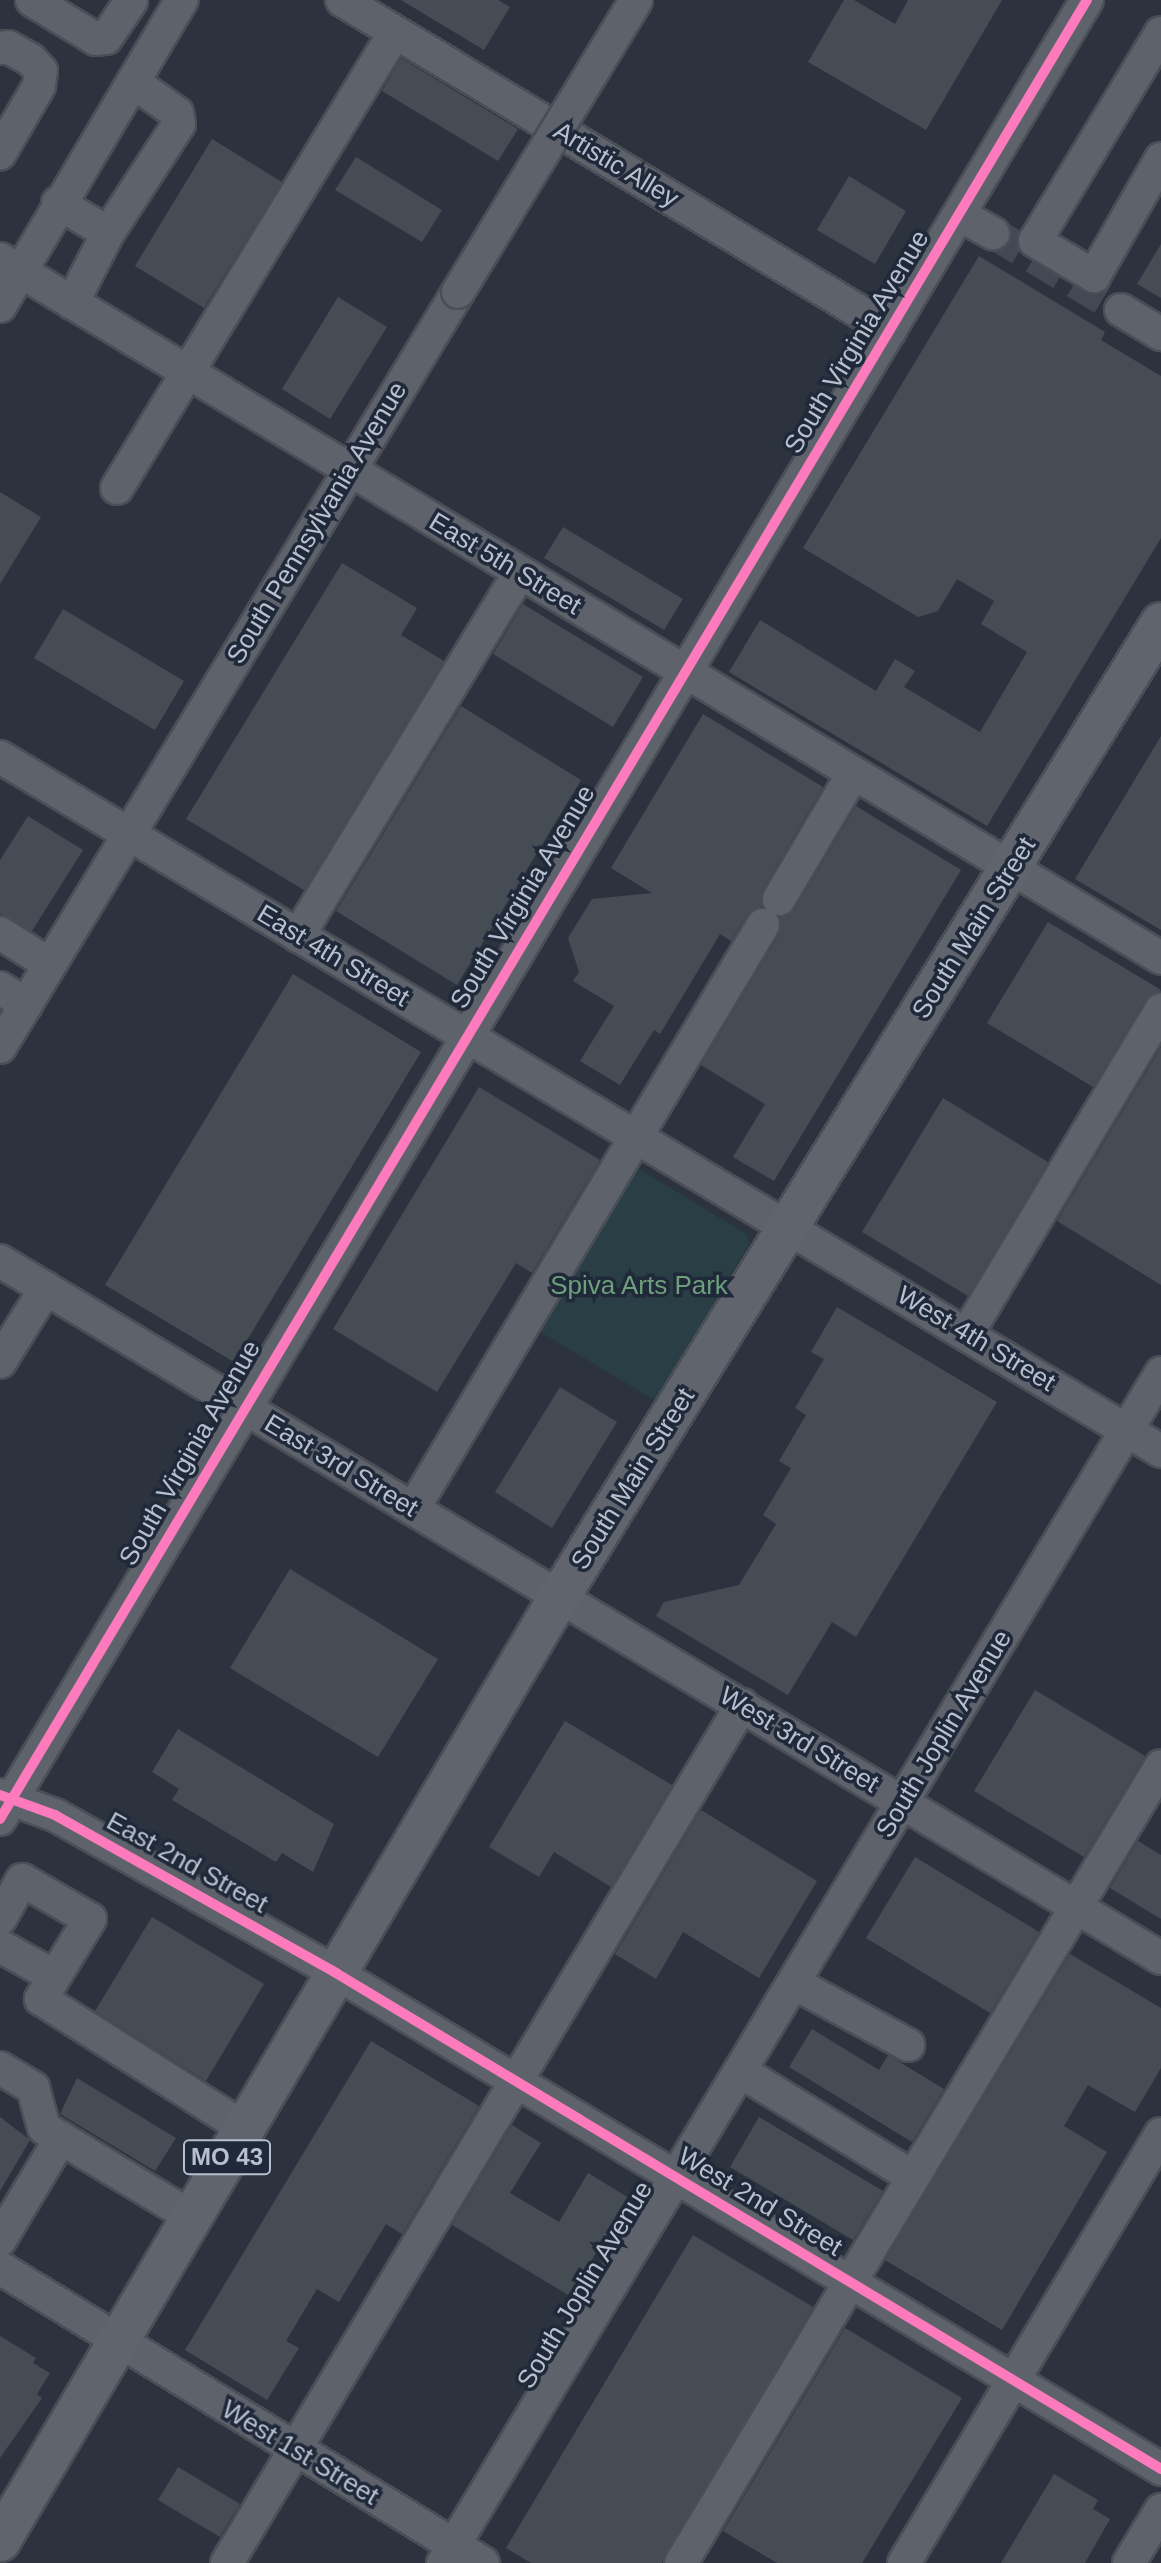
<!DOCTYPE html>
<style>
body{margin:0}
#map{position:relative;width:1161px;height:2563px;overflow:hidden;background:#2d333e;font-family:Helvetica,sans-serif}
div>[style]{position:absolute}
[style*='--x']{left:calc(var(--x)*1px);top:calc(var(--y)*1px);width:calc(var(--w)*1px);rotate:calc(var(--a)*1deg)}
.green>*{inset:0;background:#293f45}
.building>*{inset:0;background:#464c54}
.minor-tunnel>*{height:32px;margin-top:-16px;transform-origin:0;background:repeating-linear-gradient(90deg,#424854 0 32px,transparent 0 48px)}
.roads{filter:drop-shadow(2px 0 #4a4e56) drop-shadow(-2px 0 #4a4e56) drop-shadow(0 2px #4a4e56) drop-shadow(0 -2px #4a4e56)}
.minor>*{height:32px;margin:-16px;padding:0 16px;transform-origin:16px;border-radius:16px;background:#5e626b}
.major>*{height:40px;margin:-20px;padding:0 20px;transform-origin:20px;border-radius:20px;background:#60656d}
.bridges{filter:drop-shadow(2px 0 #4a4e56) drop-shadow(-2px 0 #4a4e56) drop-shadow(0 2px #4a4e56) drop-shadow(0 -2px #4a4e56)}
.minor-bridge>*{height:32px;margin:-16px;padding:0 16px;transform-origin:16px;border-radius:16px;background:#5e626b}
.cycleway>*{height:10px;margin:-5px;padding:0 5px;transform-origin:5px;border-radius:5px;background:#fd7abc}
span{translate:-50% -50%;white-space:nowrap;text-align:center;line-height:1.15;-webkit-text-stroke:7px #1f293a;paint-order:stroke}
.shield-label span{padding:2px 6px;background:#1f293a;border:2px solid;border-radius:6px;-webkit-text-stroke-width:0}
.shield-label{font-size:24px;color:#b8c0ce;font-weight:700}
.street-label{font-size:26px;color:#b8c0ce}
.park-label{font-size:26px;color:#6e9f7c}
</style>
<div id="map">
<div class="green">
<i style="clip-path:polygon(628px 1162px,746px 1234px,750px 1242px,656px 1401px,529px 1325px)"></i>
</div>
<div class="building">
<i style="clip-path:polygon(401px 0,498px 0,510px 7px,484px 50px)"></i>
<i style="clip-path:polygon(844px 0,854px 0,895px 24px,908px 0,1002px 0,926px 130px,808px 62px)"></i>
<i style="clip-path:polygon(401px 58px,518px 129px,498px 161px,382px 91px)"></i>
<i style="clip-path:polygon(212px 139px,282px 182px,204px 308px,135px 266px)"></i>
<i style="clip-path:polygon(356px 157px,442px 210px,422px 242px,335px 190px)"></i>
<i style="clip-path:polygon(849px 176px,906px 211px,875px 264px,817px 230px)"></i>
<i style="clip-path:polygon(1161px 244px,1161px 298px,1137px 284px)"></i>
<i style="clip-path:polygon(979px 256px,1105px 332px,1101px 340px,1161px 376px,1161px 538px,987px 826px,729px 672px,760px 620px,876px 691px,895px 659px,915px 671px,904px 687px,980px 732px,1027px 652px,981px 624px,994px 601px,957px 579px,938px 611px,918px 617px,803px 548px)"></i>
<i style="clip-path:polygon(338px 297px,387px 327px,330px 419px,282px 389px)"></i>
<i style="clip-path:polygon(0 492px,41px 517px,0 584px)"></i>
<i style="clip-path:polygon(563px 527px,683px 599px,664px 630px,544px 558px)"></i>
<i style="clip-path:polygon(342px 563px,417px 608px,401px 635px,444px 661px,304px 890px,186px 819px)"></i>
<i style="clip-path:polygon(523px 604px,643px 677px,613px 727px,493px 654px)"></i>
<i style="clip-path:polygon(63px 609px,184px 681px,155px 730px,34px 658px)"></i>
<i style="clip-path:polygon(461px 706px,581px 780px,457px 985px,336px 911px)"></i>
<i style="clip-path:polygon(703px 714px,823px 787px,763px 889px,762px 906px,747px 915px,731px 941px,720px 934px,660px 1034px,654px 1030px,620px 1085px,580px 1061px,614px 1006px,573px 981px,579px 972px,568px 938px,592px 899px,652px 893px,611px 868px)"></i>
<i style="clip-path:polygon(1161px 736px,1161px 930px,1075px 879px)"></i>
<i style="clip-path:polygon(856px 806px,961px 870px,774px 1181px,733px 1157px,765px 1104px,701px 1065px,779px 935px,780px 918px,795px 909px)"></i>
<i style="clip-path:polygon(28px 816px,83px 850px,32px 931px,0 914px,0 860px)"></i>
<i style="clip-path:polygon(1048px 922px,1161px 990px,1145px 1000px,1093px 1087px,987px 1023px)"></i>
<i style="clip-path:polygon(293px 974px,421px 1052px,234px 1362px,105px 1285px)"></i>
<i style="clip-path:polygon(1161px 1047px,1161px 1285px,1057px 1221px)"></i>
<i style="clip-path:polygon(479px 1087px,600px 1160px,532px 1273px,516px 1263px,437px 1392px,333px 1329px)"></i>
<i style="clip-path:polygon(943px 1098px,1048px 1162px,968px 1296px,862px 1232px)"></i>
<i style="clip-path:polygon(837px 1307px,997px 1402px,856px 1637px,832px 1622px,788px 1695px,656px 1616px,664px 1602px,739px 1585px,776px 1524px,763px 1515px,791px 1468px,779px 1461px,806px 1415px,795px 1408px,824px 1359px,811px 1352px)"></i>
<i style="clip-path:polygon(560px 1387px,617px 1422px,552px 1528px,495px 1492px)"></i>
<i style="clip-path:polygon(290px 1569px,438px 1659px,378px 1757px,230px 1668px)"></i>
<i style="clip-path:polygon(1035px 1690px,1145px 1756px,1084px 1857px,974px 1791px)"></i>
<i style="clip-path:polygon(565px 1721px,672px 1785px,611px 1887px,554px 1852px,539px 1877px,489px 1847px)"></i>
<i style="clip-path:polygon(178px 1729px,334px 1824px,313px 1872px,282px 1853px,276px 1862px,172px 1800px,179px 1789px,152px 1772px)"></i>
<i style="clip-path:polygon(701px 1810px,817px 1881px,759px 1978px,683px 1932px,656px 1979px,615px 1954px)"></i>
<i style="clip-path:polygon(1138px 1841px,1161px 1855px,1161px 1919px,1110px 1888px)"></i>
<i style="clip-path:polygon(915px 1857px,1039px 1932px,990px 2013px,866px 1938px)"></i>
<i style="clip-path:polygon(152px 1917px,264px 1984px,206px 2081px,95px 2011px)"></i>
<i style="clip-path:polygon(1070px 1954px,1161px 2008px,1161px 2068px,1135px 2112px,1088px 2085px,1064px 2126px,1107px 2152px,1002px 2330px,885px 2260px)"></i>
<i style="clip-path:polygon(812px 2029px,879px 2070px,888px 2055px,944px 2089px,912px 2142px,789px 2067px)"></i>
<i style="clip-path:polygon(371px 2041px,479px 2106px,402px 2234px,386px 2224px,339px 2302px,317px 2289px,286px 2341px,299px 2348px,267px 2400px,185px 2350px)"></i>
<i style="clip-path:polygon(77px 2078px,176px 2138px,155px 2171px,60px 2114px)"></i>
<i style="clip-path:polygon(0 2117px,30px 2140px,0 2191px)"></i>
<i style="clip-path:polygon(759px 2117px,883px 2191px,853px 2240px,730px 2167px)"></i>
<i style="clip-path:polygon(512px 2125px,541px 2143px,510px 2193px,559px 2222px,588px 2173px,629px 2198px,570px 2296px,452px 2225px)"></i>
<i style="clip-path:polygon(693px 2235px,813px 2307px,662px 2563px,531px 2563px,506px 2548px)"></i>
<i style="clip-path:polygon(845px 2328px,962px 2398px,862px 2563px,777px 2563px,723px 2531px)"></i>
<i style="clip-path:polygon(0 2336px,36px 2358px,33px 2363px,50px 2373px,37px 2394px,42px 2398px,0 2458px)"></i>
<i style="clip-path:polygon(178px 2467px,240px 2504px,220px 2537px,158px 2500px)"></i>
<i style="clip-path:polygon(1054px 2474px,1098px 2500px,1093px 2509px,1110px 2519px,1085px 2563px,1001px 2563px)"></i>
</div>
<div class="minor-tunnel">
<i style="--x:993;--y:233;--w:149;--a:31"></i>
</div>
<div class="roads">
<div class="minor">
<i style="--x:32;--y:0;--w:75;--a:31.4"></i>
<i style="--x:96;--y:39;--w:10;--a:-6"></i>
<i style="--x:106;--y:38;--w:45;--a:-56"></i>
<i style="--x:342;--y:0;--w:640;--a:31.06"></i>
<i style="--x:1161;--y:33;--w:243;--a:121.2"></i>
<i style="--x:1035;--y:241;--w:69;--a:30.7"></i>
<i style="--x:1094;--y:276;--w:135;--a:-60.2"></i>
<i style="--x:0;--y:48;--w:8;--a:-7"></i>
<i style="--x:8;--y:47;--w:25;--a:29"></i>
<i style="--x:30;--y:59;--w:16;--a:47"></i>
<i style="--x:41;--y:71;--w:15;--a:98"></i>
<i style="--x:39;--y:86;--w:78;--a:120.2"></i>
<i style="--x:58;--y:203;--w:58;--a:31"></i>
<i style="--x:960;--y:215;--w:38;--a:29"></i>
<i style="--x:0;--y:259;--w:1355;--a:31.05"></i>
<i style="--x:72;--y:303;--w:79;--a:-62.8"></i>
<i style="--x:108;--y:233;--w:130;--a:-56.9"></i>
<i style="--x:179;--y:124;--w:11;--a:-100"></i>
<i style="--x:177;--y:113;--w:54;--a:-144.8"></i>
<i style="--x:0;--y:306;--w:356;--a:-59.3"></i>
<i style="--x:1121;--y:310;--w:47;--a:31"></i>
<i style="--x:117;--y:488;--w:534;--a:-58.63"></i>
<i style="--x:0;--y:757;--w:1353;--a:30.87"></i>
<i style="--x:779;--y:899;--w:145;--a:-59.4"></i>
<i style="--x:0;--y:933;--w:58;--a:32.3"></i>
<i style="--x:298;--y:936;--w:426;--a:-58.6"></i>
<i style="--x:0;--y:988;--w:31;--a:32"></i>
<i style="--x:0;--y:1047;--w:883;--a:-58.76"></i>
<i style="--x:0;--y:1261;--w:1354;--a:30.98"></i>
<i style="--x:967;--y:1334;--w:378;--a:-59.1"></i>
<i style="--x:0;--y:1362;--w:87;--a:-58.1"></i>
<i style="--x:413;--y:1509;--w:681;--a:-59.07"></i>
<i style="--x:0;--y:1795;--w:59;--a:20"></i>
<i style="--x:55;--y:1815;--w:322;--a:29.3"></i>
<i style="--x:336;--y:1973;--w:963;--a:31.01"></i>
<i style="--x:0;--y:1819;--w:2119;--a:-59.14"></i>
<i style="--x:0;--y:1919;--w:45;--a:-60.6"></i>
<i style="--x:22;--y:1880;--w:78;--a:29.8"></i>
<i style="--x:90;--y:1919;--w:94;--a:121.5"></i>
<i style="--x:41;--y:1999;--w:241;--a:32.4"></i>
<i style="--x:0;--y:1946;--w:62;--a:29.1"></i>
<i style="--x:794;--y:1983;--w:130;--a:28.5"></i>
<i style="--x:0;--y:2068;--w:39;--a:31"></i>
<i style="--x:33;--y:2088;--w:41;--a:74.6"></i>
<i style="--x:44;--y:2128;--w:173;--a:31"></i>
<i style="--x:740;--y:2071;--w:203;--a:31.5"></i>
<i style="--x:0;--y:2240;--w:119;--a:-59.1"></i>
<i style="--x:0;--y:2268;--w:566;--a:31.42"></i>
<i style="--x:227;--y:2563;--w:1001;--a:-59.03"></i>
<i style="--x:443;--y:2563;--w:1390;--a:-58.89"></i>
<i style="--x:681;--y:2563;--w:930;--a:-58.94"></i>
<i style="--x:904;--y:2563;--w:500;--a:-59.08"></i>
<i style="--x:1129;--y:2563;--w:62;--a:-58.9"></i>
</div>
<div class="major">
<i style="--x:0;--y:2541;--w:1095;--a:-59.36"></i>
<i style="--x:558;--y:1599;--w:1147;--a:-58.29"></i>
</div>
</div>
<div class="bridges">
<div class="minor-bridge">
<i style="--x:458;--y:292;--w:342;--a:-58.6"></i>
</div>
</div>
<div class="cycleway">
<i style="--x:0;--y:1795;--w:59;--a:20"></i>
<i style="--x:55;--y:1815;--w:322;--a:29.3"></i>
<i style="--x:336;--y:1973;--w:963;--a:31.01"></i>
<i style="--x:0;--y:1819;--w:2119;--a:-59.14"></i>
</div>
<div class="shield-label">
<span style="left:227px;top:2157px">MO 43</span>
</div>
<div class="street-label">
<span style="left:616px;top:165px;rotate:31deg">Artistic Alley</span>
<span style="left:857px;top:342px;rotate:-59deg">South Virginia Avenue</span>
<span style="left:317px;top:523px;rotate:-59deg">South Pennsylvania Avenue</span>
<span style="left:505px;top:564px;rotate:31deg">East 5th Street</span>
<span style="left:523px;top:897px;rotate:-59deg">South Virginia Avenue</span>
<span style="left:974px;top:928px;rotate:-58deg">South Main Street</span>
<span style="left:333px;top:956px;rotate:31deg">East 4th Street</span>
<span style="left:976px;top:1339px;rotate:31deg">West 4th Street</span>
<span style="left:190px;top:1453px;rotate:-60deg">South Virginia Avenue</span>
<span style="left:341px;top:1466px;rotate:31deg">East 3rd Street</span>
<span style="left:633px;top:1479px;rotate:-58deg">South Main Street</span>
<span style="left:944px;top:1734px;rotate:-59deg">South Joplin Avenue</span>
<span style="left:799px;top:1740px;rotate:31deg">West 3rd Street</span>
<span style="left:187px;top:1863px;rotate:29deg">East 2nd Street</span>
<span style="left:760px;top:2202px;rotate:31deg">West 2nd Street</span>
<span style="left:585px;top:2285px;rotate:-59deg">South Joplin Avenue</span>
<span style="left:300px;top:2453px;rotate:31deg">West 1st Street</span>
</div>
<div class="park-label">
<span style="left:639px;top:1286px">Spiva Arts Park</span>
</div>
</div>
